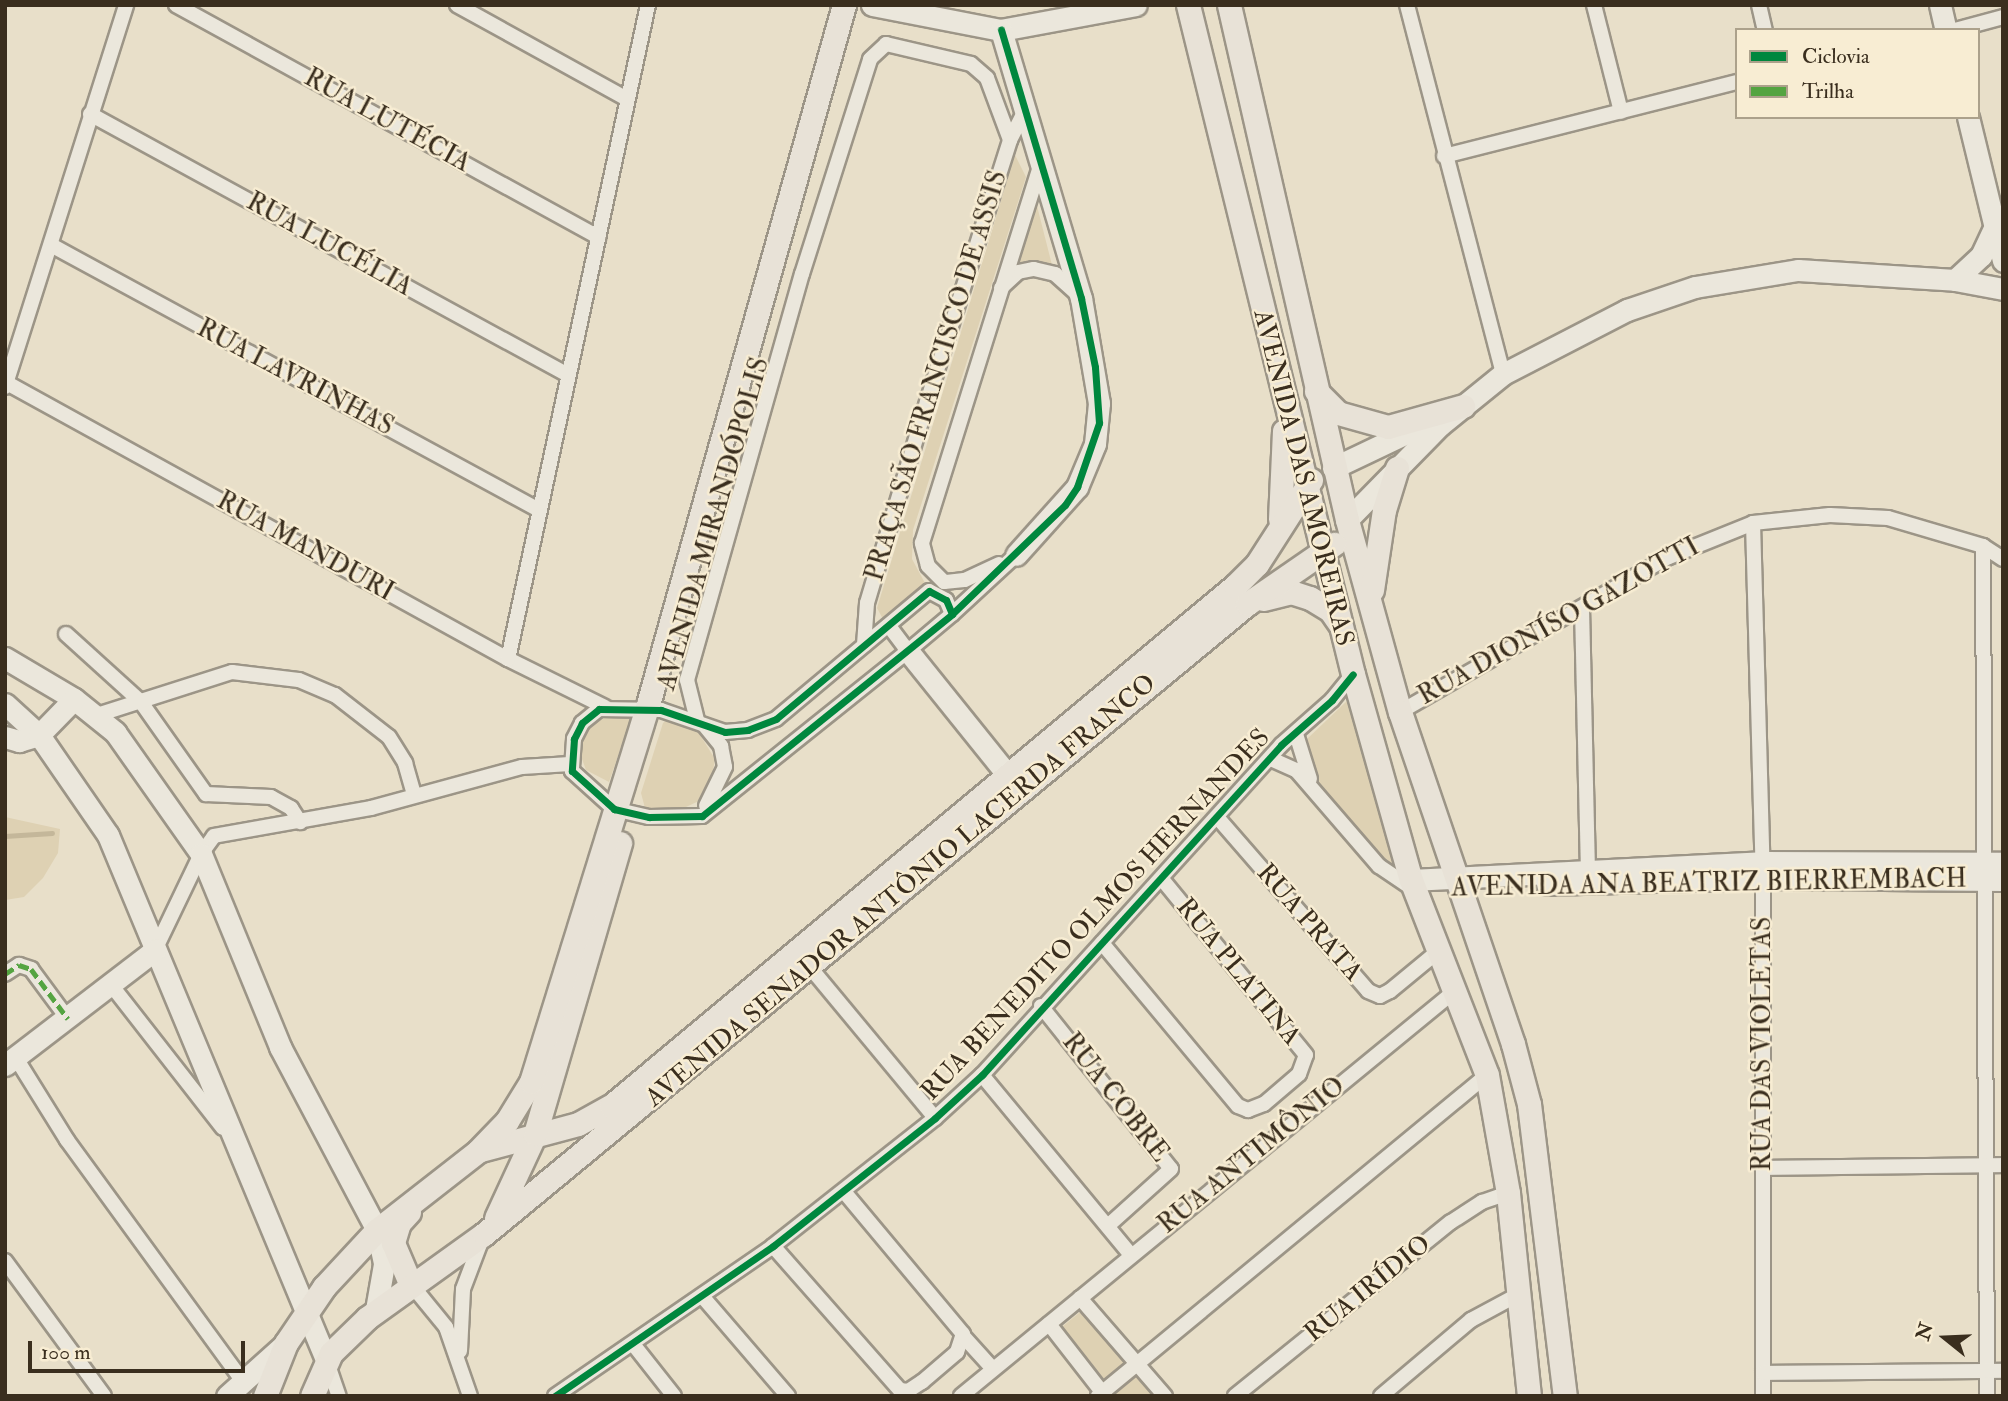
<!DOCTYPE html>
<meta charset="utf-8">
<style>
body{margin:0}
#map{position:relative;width:2008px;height:1401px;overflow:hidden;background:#e8dfc9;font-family:"IM FELL Double Pica",serif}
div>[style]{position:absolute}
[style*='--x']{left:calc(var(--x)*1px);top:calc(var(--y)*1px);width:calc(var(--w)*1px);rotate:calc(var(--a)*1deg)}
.green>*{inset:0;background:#ded1b3}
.stream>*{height:4.5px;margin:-2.25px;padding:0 2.25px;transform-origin:2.25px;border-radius:2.25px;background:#c4b79a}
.roads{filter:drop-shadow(2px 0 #9c9587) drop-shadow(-2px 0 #9c9587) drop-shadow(0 2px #9c9587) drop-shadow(0 -2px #9c9587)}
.street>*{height:14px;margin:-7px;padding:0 7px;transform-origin:7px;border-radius:7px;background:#ebe7dc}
.secondary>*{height:21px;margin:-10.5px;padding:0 10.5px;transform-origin:10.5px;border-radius:10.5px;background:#ebe7dc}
.primary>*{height:23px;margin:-11.5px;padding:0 11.5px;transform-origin:11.5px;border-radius:11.5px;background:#e8e2d7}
.quiet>*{height:5px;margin-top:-2.5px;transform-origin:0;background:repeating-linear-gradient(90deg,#54a441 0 10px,transparent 0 15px)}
.cycleway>*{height:7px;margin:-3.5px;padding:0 3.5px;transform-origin:3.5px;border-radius:3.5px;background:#00873e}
span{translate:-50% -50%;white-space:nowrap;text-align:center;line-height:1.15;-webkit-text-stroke:5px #f8edd3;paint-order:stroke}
.street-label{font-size:26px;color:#3a2e1e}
.frame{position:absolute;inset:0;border:7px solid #3a2e1e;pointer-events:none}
.legend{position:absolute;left:1735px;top:28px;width:245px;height:91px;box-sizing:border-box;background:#f8edd3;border:2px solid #aca18b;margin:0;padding:9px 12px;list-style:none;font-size:21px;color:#3a2e1e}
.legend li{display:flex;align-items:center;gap:14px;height:35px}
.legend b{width:35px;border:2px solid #aca18b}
.north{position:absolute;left:1910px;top:1303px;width:70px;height:70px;-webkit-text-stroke:5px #f8edd3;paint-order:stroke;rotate:288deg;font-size:19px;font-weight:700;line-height:28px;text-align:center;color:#3a2e1e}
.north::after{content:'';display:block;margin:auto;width:24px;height:32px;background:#3a2e1e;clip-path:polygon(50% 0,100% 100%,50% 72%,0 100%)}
.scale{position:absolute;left:28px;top:1341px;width:217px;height:32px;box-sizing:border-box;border:4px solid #3a2e1e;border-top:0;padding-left:9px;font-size:21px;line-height:24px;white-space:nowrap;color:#3a2e1e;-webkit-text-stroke:5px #f8edd3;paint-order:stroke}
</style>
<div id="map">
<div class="green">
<i style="clip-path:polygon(1012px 149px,1026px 177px,913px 530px,912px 559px,926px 585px,884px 621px,877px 608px,1003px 194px)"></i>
<i style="clip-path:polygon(1034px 194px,1053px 269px,1027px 261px,1011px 271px)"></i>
<i style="clip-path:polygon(1349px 699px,1408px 883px,1391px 872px,1315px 783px,1304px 753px,1307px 739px)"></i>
<i style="clip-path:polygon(614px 713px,632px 715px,609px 782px,586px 770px,578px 748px,585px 728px)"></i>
<i style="clip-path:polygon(671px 716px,692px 722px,715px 759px,710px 788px,701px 800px,673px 813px,645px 808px,641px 793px,663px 723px)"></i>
<i style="clip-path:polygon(5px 817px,60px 829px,58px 853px,43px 878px,24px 897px,5px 900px)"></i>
<i style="clip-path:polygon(1085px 1308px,1160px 1396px,1109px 1396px,1057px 1331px)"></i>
</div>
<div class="stream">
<i style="--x:5;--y:836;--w:47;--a:-3.7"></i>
</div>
<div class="roads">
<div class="street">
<i style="--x:176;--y:5;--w:482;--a:28.8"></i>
<i style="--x:457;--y:5;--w:194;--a:28.9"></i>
<i style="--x:1407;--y:5;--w:381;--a:75.4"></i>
<i style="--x:1594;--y:5;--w:110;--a:75.8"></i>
<i style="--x:1759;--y:5;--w:26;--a:77"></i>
<i style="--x:1955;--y:30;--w:50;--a:-15.2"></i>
<i style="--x:90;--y:114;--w:545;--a:28.64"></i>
<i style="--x:1444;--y:156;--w:302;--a:-14.2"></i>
<i style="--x:51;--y:245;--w:555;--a:28.5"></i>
<i style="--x:1001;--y:288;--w:23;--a:-43"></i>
<i style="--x:1018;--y:272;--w:16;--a:-11"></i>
<i style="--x:1034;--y:269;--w:22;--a:13"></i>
<i style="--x:1055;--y:274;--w:30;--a:42"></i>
<i style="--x:7;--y:383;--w:572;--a:28.85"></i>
<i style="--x:508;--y:659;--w:108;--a:26.3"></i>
<i style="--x:5;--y:387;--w:401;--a:-72.4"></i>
<i style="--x:1753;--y:523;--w:355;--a:88.4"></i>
<i style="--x:1763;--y:878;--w:518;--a:90"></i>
<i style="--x:1983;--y:546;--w:850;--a:89.73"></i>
<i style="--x:999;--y:564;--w:38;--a:155"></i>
<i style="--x:964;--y:580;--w:20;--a:174"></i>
<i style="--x:944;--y:582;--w:23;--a:-135"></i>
<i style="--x:928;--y:566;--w:24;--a:-105"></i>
<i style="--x:922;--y:543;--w:397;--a:-72.6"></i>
<i style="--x:1582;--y:608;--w:270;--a:88.7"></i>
<i style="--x:952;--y:614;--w:15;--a:-113"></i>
<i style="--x:946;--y:600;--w:19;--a:-152"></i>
<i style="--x:929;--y:591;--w:199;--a:140.1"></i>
<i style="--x:776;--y:719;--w:30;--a:159"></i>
<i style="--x:748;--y:730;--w:23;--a:175"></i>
<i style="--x:725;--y:732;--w:68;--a:-161"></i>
<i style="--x:661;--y:710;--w:62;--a:-179.1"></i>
<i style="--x:599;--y:709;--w:22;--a:141"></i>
<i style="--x:582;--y:723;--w:18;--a:117"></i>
<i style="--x:574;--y:739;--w:32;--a:94"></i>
<i style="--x:572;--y:771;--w:57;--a:42.1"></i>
<i style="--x:614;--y:809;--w:36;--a:13"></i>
<i style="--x:649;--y:817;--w:53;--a:-1.1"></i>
<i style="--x:702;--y:816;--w:264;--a:-38.7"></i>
<i style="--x:908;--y:651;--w:57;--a:-40.1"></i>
<i style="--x:952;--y:614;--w:87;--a:-42.7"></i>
<i style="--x:889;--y:626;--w:31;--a:53"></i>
<i style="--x:66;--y:634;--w:101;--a:42.2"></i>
<i style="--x:141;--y:702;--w:113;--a:54.8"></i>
<i style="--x:206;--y:794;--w:65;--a:2.6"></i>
<i style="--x:271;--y:797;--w:23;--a:29"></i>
<i style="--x:291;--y:808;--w:17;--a:57"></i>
<i style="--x:864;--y:645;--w:42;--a:-85.9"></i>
<i style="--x:867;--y:603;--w:210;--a:-73.4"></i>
<i style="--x:927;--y:402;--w:275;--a:-72.4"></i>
<i style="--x:1010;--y:140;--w:34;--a:-63"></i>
<i style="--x:508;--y:659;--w:669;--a:-77.92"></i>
<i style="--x:1400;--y:712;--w:310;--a:-30"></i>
<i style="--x:1669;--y:557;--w:91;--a:-22"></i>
<i style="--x:1753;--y:523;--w:77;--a:-5.9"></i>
<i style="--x:1830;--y:515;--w:58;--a:3"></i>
<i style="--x:1888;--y:518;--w:99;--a:16.4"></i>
<i style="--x:1983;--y:546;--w:24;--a:33"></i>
<i style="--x:94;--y:716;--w:145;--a:-17.7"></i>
<i style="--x:232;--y:672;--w:67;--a:6.8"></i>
<i style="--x:299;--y:680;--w:39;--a:23"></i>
<i style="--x:335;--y:695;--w:68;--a:37.9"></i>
<i style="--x:389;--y:737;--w:31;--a:58"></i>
<i style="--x:405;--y:763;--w:33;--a:74"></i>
<i style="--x:697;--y:720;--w:41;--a:-104"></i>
<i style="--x:687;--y:680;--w:422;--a:-74.2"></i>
<i style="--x:802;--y:274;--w:225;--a:-72.4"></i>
<i style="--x:870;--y:59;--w:22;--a:-43"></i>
<i style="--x:886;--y:44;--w:87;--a:13.2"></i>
<i style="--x:971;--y:64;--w:21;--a:41"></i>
<i style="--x:987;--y:78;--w:66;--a:69.6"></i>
<i style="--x:705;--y:726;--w:26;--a:51"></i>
<i style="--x:721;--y:746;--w:21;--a:79"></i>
<i style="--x:725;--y:767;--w:43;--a:116"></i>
<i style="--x:1296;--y:734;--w:47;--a:72.7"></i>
<i style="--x:1271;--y:759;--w:27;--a:24"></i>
<i style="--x:1296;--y:770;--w:127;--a:49.2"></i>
<i style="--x:1379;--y:866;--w:45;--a:34"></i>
<i style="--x:1217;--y:817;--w:230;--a:49"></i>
<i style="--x:1368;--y:991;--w:13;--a:23"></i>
<i style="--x:1380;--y:996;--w:11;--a:-27"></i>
<i style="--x:1390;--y:991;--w:66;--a:-39.5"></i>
<i style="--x:1102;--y:943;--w:212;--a:50.2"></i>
<i style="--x:1238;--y:1106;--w:11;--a:22"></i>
<i style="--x:1248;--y:1110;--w:17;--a:-21"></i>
<i style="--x:1264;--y:1104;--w:46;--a:-40.6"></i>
<i style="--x:1299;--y:1074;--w:20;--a:-70"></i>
<i style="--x:1306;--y:1055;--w:227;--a:-129.3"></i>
<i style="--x:155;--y:950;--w:106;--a:-64.4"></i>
<i style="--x:201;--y:854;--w:22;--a:-54"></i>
<i style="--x:214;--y:836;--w:159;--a:-10.1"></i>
<i style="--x:371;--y:808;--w:156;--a:-15.2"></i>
<i style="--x:522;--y:767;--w:48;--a:-3.6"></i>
<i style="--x:804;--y:960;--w:205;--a:50.3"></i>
<i style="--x:5;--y:974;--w:17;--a:-33"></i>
<i style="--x:19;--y:965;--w:13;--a:18"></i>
<i style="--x:31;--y:969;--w:62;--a:53.5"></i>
<i style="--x:112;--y:986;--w:180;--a:52"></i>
<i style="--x:1041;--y:1006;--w:208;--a:51.4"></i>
<i style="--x:1171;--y:1169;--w:82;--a:138"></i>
<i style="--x:16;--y:1058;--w:97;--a:58.1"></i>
<i style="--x:67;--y:1140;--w:298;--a:53.9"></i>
<i style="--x:982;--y:1075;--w:234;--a:50.4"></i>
<i style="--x:1764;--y:1168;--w:239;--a:-0.7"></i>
<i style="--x:773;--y:1246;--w:192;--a:48.6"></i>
<i style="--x:900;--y:1390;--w:8;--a:7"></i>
<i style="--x:908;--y:1391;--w:17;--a:-33"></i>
<i style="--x:922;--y:1382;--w:46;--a:-40.6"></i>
<i style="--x:957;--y:1352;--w:19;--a:-72"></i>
<i style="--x:963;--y:1334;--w:184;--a:-129.9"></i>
<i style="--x:5;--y:1261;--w:167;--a:53.7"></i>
<i style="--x:410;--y:1283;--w:57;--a:50.7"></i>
<i style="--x:446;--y:1327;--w:73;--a:70.8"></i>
<i style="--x:702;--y:1296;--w:132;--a:49.3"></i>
<i style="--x:1080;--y:1298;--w:130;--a:49.1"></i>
<i style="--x:1049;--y:1324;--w:91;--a:52.1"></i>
<i style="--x:964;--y:1337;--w:43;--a:47.8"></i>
<i style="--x:633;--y:1344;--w:66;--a:51.7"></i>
<i style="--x:460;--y:1351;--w:62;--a:-87.2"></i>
<i style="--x:463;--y:1289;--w:57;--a:-69.3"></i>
<i style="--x:327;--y:1362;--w:36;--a:71"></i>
<i style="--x:1763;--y:1373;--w:240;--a:-0.5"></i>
<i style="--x:555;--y:1396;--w:265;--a:-34.5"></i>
<i style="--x:773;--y:1246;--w:206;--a:-38.3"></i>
<i style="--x:935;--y:1118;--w:64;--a:-42.5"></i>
<i style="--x:982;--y:1075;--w:445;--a:-47.8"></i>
<i style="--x:1281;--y:745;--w:68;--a:-41.4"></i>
<i style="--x:1332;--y:700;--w:33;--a:-51"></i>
<i style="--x:961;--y:1396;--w:640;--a:-39.36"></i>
<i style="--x:1098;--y:1396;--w:504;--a:-39.53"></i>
<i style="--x:1235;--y:1396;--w:277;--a:-38.9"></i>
<i style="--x:1451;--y:1222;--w:37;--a:-33"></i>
<i style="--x:1482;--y:1202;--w:28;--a:-19"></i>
<i style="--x:1381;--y:1396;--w:118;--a:-40.2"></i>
<i style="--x:1471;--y:1320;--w:55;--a:-28.4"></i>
</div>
<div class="secondary">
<i style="--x:872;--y:5;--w:131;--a:11"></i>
<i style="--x:1001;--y:30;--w:137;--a:-10.5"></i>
<i style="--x:1940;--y:5;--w:26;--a:77"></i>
<i style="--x:1001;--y:30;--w:280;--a:73.4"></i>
<i style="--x:1081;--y:298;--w:107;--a:80.3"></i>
<i style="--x:1099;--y:403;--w:41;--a:95.6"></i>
<i style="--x:1095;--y:444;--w:47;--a:112.7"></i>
<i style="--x:1077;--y:487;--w:91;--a:131.9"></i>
<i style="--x:1968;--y:117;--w:148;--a:76.3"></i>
<i style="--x:1955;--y:280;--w:35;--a:-43"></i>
<i style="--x:1981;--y:256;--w:33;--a:-65"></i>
<i style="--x:1333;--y:468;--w:100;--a:-25.5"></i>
<i style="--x:1347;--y:520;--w:133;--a:-45.6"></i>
<i style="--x:1440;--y:425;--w:81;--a:-39"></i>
<i style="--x:1503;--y:374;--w:140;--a:-27.3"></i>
<i style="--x:1627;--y:310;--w:72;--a:-18.7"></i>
<i style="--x:1695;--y:287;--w:104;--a:-9.4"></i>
<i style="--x:1798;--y:270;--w:157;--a:3.6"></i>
<i style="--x:1955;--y:280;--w:49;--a:10.6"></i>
<i style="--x:908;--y:651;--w:177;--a:51.2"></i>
<i style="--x:5;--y:658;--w:80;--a:30.7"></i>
<i style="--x:74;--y:699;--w:53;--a:38.8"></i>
<i style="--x:115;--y:732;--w:149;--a:54.8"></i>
<i style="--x:201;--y:854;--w:209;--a:67.7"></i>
<i style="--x:280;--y:1047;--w:207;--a:62.1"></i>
<i style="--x:377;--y:1230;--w:35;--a:78"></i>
<i style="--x:384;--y:1264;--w:47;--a:99.9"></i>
<i style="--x:5;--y:704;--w:46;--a:42.4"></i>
<i style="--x:39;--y:735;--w:121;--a:55.4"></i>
<i style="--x:108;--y:835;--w:571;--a:67.43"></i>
<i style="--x:5;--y:737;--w:15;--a:16"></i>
<i style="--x:19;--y:741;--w:21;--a:-17"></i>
<i style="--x:39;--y:735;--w:50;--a:-45.8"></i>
<i style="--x:1411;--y:880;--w:351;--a:-2.9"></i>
<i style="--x:1762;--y:862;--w:241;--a:0.2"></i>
<i style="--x:1547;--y:884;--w:216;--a:-1.6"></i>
<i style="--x:1763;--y:878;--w:240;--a:0.5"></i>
<i style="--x:5;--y:1065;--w:189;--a:-37.5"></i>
<i style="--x:227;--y:1396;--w:79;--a:-41.9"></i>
</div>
<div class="primary">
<i style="--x:1188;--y:5;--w:689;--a:76.15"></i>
<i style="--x:1353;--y:674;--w:214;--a:74.3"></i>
<i style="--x:1411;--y:880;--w:209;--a:68.7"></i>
<i style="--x:1487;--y:1075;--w:120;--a:79.9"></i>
<i style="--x:1508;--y:1193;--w:204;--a:84.1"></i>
<i style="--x:1229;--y:5;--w:528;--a:77.09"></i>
<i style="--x:1347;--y:520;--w:199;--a:74.6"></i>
<i style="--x:1400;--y:712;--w:351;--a:71.2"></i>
<i style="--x:1513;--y:1044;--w:62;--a:75.1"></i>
<i style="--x:1529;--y:1104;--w:294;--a:83"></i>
<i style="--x:1316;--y:391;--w:31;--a:45"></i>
<i style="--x:1338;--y:413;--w:52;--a:15.6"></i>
<i style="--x:1388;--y:427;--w:78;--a:-15.6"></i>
<i style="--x:1280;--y:519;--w:88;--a:-87.4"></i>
<i style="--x:1372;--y:590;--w:81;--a:-81.5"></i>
<i style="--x:1384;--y:510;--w:44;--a:-72.8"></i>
<i style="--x:1263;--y:599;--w:29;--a:-14"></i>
<i style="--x:1291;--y:592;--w:20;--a:18"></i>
<i style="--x:1310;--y:598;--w:23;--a:31"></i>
<i style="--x:1330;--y:610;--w:16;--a:55"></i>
<i style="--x:481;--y:1150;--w:100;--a:-15"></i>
<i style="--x:578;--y:1124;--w:38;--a:-29"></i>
<i style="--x:611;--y:1106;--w:812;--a:-39.81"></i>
<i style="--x:1235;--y:586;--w:31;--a:-45"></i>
<i style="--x:1257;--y:564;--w:100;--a:-57.3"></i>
<i style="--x:409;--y:1212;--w:15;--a:132"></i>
<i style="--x:399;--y:1223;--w:21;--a:107"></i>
<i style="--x:393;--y:1243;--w:43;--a:67"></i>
<i style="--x:496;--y:1218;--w:93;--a:-65.1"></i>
<i style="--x:535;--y:1134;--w:303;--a:-73.7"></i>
<i style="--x:265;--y:1396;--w:57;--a:-68.4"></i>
<i style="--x:286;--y:1343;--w:68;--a:-55.8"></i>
<i style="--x:324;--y:1287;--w:78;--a:-47.1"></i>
<i style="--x:377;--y:1230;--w:128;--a:-38"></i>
<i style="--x:478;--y:1151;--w:42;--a:-46"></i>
<i style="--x:507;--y:1121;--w:46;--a:-58.4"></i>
<i style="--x:531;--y:1082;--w:392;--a:-72.8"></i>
<i style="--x:647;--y:708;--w:730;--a:-74.35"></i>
<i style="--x:312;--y:1396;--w:47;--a:-66.2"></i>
<i style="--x:331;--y:1353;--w:50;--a:-44.2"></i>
<i style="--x:367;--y:1318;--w:144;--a:-35.7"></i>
<i style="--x:484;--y:1234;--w:989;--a:-39.55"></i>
<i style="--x:1247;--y:604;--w:106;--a:-34.6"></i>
</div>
</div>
<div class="quiet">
<i style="--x:5;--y:974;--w:17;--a:-33"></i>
<i style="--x:19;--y:965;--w:13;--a:18"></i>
<i style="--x:31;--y:969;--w:62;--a:53.5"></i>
</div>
<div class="cycleway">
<i style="--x:952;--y:614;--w:15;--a:-113"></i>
<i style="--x:946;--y:600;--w:19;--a:-152"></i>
<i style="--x:929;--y:591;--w:199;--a:140.1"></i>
<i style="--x:776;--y:719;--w:30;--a:159"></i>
<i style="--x:748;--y:730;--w:23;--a:175"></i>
<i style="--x:725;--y:732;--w:68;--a:-161"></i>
<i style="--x:661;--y:710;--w:62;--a:-179.1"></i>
<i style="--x:599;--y:709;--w:22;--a:141"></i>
<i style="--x:582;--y:723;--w:18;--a:117"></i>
<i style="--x:574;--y:739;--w:32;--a:94"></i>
<i style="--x:572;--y:771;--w:57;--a:42.1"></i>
<i style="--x:614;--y:809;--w:36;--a:13"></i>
<i style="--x:649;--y:817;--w:53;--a:-1.1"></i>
<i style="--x:702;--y:816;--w:321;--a:-38.9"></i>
<i style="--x:952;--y:614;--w:157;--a:-44"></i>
<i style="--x:1065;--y:505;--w:22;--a:-56"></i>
<i style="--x:1077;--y:487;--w:68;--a:-71"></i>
<i style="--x:1099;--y:423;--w:56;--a:-94.1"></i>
<i style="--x:1095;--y:367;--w:70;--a:-101.5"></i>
<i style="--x:1081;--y:298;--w:280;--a:-106.6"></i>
<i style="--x:555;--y:1396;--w:265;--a:-34.5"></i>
<i style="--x:773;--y:1246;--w:206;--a:-38.3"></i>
<i style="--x:935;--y:1118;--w:64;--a:-42.5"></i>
<i style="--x:982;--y:1075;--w:445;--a:-47.8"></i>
<i style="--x:1281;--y:745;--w:68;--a:-41.4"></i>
<i style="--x:1332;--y:700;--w:33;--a:-51"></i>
</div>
<div class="street-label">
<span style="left:387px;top:121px;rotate:29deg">RUA LUTÉCIA</span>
<span style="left:329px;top:245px;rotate:29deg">RUA LUCÉLIA</span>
<span style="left:937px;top:376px;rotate:-73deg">PRAÇA SÃO FRANCISCO DE ASSIS</span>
<span style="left:295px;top:378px;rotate:28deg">RUA LAVRINHAS</span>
<span style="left:1303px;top:478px;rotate:76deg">AVENIDA DAS AMOREIRAS</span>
<span style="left:714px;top:524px;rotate:-74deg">AVENIDA MIRANDÓPOLIS</span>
<span style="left:305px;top:547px;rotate:29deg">RUA MANDURI</span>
<span style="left:1559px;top:622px;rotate:-29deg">RUA DIONÍSO GAZOTTI</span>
<span style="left:1709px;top:884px;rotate:-1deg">AVENIDA ANA BEATRIZ BIERREMBACH</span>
<span style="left:901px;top:891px;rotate:-40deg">AVENIDA SENADOR ANTÔNIO LACERDA FRANCO</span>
<span style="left:1096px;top:915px;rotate:-47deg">RUA BENEDITO OLMOS HERNANDES</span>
<span style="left:1309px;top:923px;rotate:49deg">RUA PRATA</span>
<span style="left:1238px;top:972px;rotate:51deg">RUA PLATINA</span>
<span style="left:1763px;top:1044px;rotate:-90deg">RUA DAS VIOLETAS</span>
<span style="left:1115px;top:1098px;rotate:52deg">RUA COBRE</span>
<span style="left:1252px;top:1156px;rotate:-39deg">RUA ANTIMÔNIO</span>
<span style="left:1368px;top:1289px;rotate:-39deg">RUA IRÍDIO</span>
</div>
<div class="frame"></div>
<ul class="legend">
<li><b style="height:9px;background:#00873e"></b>Ciclovia</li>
<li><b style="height:9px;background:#54a441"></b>Trilha</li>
</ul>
<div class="north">N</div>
<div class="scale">100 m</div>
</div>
